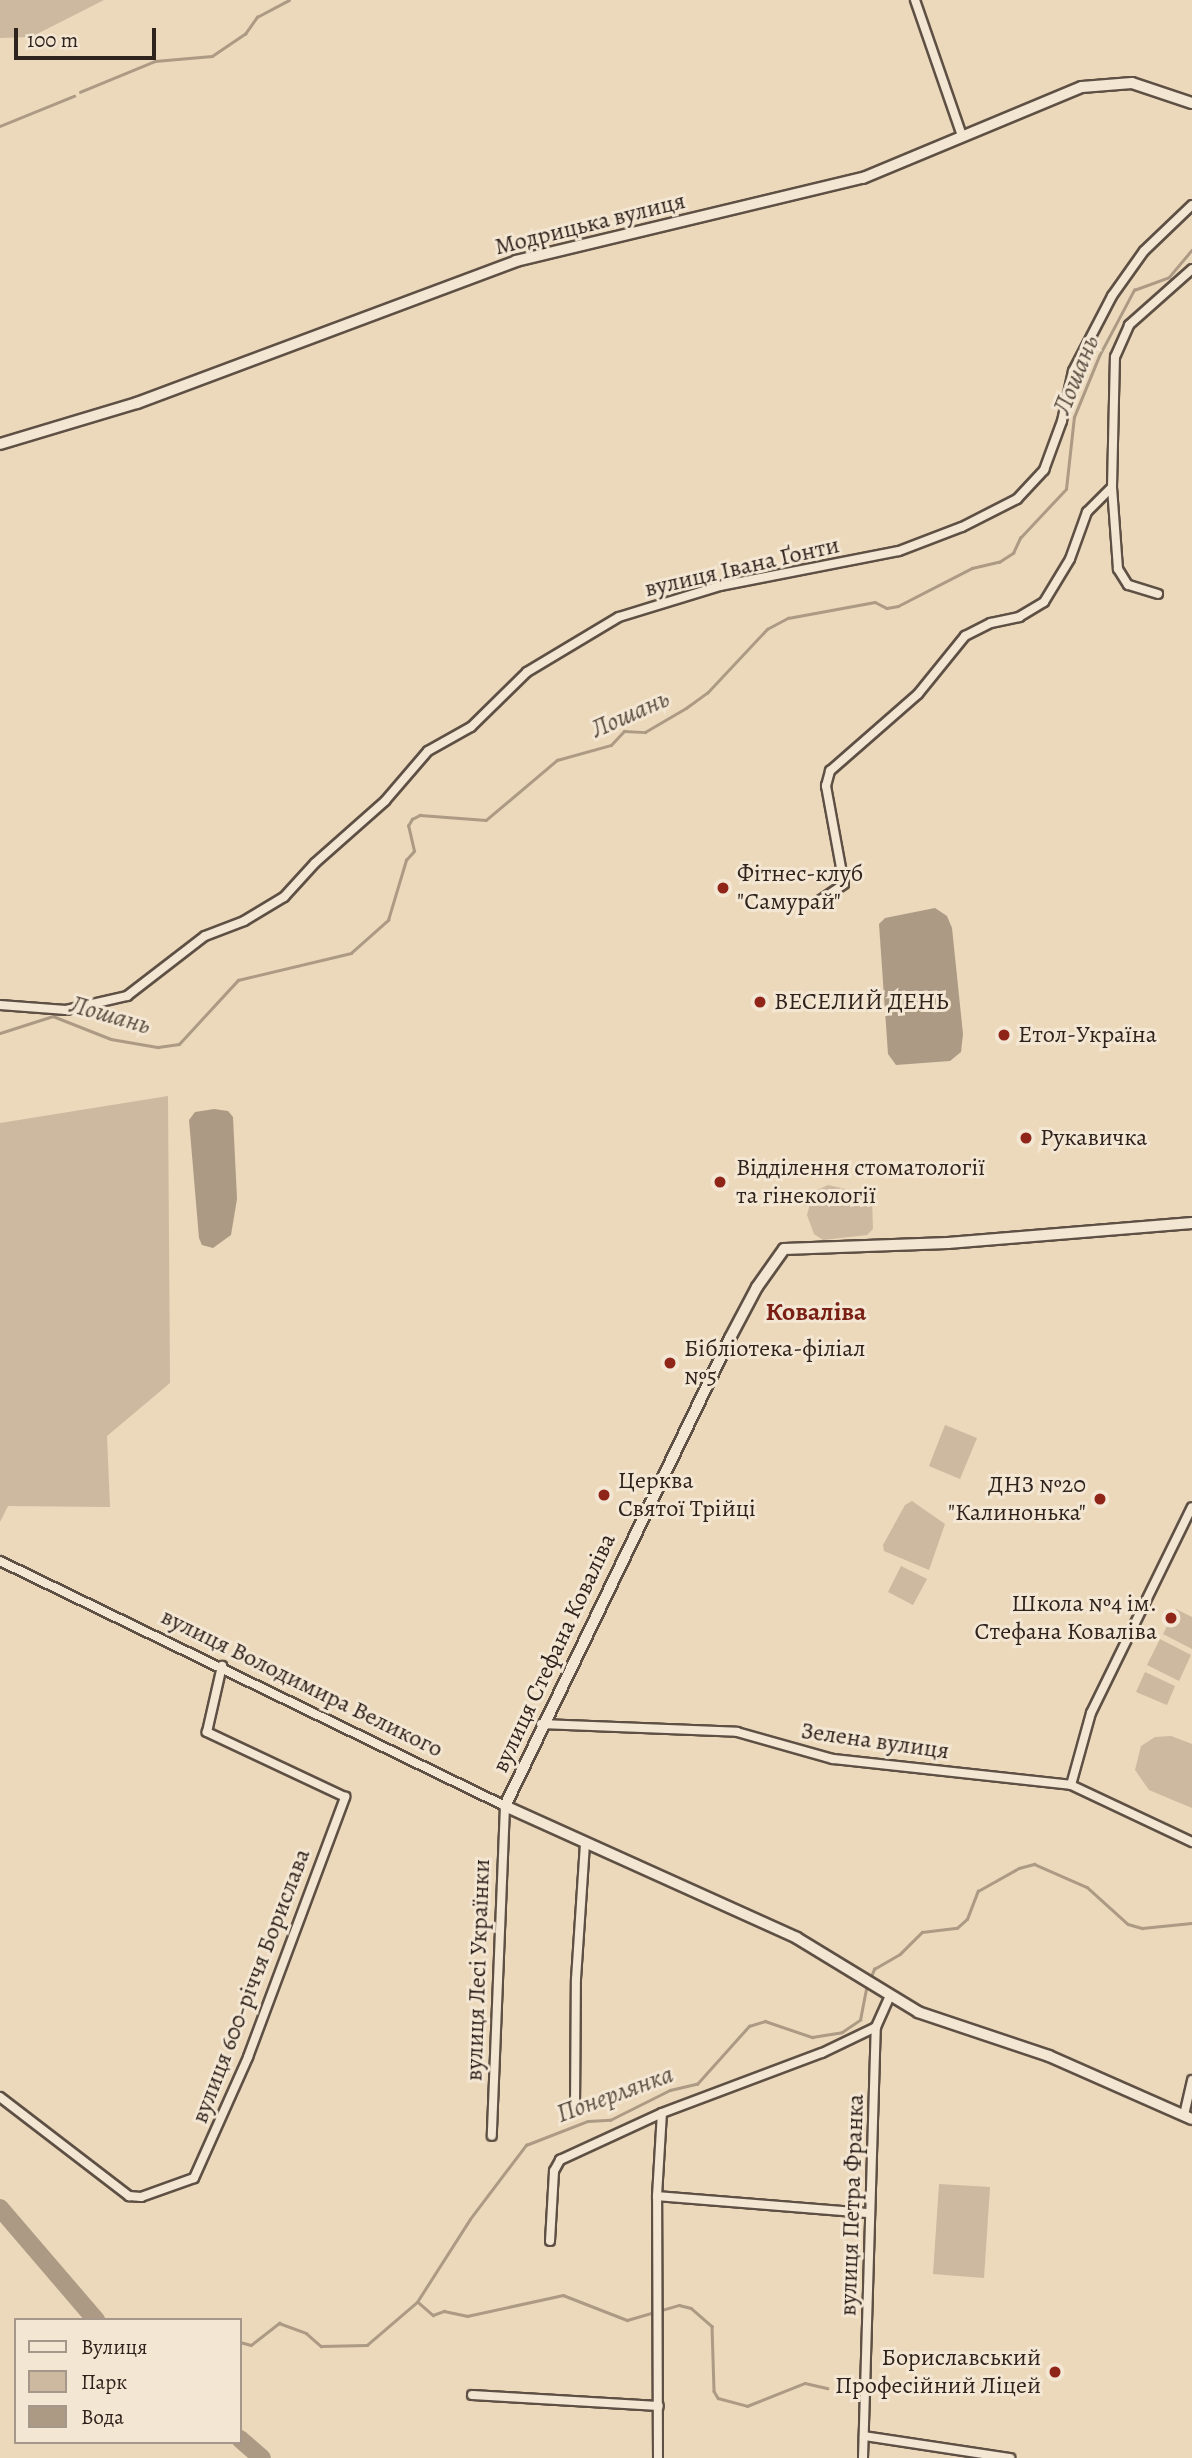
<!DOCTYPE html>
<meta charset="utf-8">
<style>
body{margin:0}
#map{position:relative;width:1192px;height:2458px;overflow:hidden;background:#ecd8ba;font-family:Alegreya,serif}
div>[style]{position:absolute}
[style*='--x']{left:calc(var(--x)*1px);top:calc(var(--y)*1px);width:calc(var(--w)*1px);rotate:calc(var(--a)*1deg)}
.green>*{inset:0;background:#ccb99f}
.water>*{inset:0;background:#ac9a85}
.stream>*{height:2.5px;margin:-1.25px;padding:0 1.25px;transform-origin:1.25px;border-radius:1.25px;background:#ac9a85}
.river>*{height:18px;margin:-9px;padding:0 9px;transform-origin:9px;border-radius:9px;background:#ac9a85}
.roads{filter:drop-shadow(2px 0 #5e5044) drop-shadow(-2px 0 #5e5044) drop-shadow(0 2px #5e5044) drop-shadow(0 -2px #5e5044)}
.minor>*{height:8px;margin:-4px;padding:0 4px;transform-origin:4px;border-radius:4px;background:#f3e6d2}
.tertiary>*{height:10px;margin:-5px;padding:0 5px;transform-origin:5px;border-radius:5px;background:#f3e6d2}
.dots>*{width:19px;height:19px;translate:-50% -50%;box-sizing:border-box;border:4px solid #f3e6d2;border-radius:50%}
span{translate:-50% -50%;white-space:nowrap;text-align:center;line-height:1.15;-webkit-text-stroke:6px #f3e6d2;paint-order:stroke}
.street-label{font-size:24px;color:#2f231d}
.poi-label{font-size:24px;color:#2f231d}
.left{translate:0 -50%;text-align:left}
.right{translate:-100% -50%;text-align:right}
.water-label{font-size:26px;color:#5b4d41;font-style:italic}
.neighbourhood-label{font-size:26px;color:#7a1f14;font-weight:700}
.legend{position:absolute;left:14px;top:2318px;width:228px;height:126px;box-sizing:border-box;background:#f3e6d2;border:2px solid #a5988a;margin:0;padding:9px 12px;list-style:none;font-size:21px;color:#2f231d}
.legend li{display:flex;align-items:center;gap:14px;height:35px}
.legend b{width:35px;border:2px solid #a5988a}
.scale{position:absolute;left:14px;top:28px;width:142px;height:32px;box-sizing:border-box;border:4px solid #2f231d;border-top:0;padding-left:9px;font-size:21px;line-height:24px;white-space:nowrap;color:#2f231d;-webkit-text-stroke:5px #f3e6d2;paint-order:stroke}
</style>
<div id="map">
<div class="green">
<i style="clip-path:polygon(0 0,104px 0,31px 37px,0 38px)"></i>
<i style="clip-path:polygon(168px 1096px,170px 1383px,107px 1436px,110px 1507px,8px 1506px,0 1522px,0 1123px)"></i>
<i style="clip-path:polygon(828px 1185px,867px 1194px,872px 1200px,873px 1229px,867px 1235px,823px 1240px,814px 1234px,807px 1215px,813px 1192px)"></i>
<i style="clip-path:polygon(945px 1425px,977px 1438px,960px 1479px,929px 1466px)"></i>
<i style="clip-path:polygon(912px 1501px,945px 1524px,929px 1570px,884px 1551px,883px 1545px,905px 1505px)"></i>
<i style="clip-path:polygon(901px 1566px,927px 1579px,913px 1605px,888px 1592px)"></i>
<i style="clip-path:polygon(1176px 1609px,1192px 1617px,1192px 1649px,1163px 1634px)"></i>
<i style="clip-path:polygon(1160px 1639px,1191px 1655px,1179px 1681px,1147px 1665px)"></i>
<i style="clip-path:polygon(1145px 1672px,1175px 1686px,1167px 1705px,1136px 1692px)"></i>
<i style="clip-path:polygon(1171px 1736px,1192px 1744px,1192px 1808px,1149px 1790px,1135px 1770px,1141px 1746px,1155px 1737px)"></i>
<i style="clip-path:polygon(939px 2184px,990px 2187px,984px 2278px,933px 2274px)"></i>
</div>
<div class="water">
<i style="clip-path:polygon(935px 908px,947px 916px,952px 928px,963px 1034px,961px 1052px,950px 1061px,896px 1065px,888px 1054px,879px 924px,885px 918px)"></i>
<i style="clip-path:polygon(214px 1109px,228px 1111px,233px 1117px,237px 1199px,231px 1235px,213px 1248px,202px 1245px,199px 1238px,189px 1120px,195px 1112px)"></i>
</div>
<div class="stream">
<i style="--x:80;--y:92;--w:81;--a:-22.5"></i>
<i style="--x:155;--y:61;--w:57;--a:-5"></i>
<i style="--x:212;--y:56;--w:40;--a:-34"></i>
<i style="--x:245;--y:34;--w:21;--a:-55"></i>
<i style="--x:257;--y:17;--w:36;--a:-28"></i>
<i style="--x:0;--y:126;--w:80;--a:-22.1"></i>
<i style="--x:0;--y:1033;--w:56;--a:-17.8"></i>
<i style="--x:53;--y:1016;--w:62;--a:21.6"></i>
<i style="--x:111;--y:1039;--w:48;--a:9.7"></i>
<i style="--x:158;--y:1047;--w:21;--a:-8"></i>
<i style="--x:179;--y:1044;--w:87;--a:-47.3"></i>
<i style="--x:238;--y:980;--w:116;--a:-13.4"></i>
<i style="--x:351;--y:953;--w:50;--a:-41.7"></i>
<i style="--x:388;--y:920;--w:63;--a:-73.3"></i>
<i style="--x:406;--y:860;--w:12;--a:-48"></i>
<i style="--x:414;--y:851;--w:26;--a:-103"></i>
<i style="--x:408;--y:826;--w:8;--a:-60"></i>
<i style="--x:412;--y:819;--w:9;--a:-27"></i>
<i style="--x:420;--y:815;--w:66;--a:4.3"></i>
<i style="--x:486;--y:820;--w:93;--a:-40.2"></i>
<i style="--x:557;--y:760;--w:56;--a:-15.5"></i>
<i style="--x:611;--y:745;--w:19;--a:-47"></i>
<i style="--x:624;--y:731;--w:21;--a:3"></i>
<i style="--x:645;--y:732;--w:48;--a:-30.3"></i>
<i style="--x:686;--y:708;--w:26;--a:-36"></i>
<i style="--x:707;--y:693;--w:88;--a:-46.8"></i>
<i style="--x:767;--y:629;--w:24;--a:-28"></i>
<i style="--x:788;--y:618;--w:88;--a:-10.4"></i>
<i style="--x:875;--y:602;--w:13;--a:27"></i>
<i style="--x:887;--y:608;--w:11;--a:-10"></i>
<i style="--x:898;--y:606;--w:83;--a:-27.2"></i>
<i style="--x:972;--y:568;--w:28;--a:-13"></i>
<i style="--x:999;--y:562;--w:17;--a:-33"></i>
<i style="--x:1013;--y:553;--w:17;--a:-65"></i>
<i style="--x:1020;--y:538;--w:67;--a:-46.8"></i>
<i style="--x:1066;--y:489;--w:72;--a:-83.7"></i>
<i style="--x:1074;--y:417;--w:66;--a:-67.7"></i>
<i style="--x:1099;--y:356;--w:75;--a:-62.1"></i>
<i style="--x:1134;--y:290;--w:37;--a:-20"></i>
<i style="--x:1169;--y:277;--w:35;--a:-50"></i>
<i style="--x:870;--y:1979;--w:11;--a:-68"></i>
<i style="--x:874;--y:1969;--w:30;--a:-30"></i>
<i style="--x:900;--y:1954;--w:31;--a:-45"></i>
<i style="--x:922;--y:1932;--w:35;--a:-7"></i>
<i style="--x:957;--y:1928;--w:13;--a:-42"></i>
<i style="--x:967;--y:1919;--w:30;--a:-69"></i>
<i style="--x:978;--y:1891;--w:47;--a:-29.3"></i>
<i style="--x:1019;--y:1868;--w:16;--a:-15"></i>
<i style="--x:1034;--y:1864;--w:58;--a:23.5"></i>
<i style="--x:1087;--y:1887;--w:55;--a:42.1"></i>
<i style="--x:1128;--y:1924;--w:15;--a:16"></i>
<i style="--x:1142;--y:1928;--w:50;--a:-5.7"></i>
<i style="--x:418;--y:2302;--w:20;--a:41"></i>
<i style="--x:433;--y:2315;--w:12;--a:-20"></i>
<i style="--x:444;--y:2311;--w:24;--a:12"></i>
<i style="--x:467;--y:2316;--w:98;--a:-12.3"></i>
<i style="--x:563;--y:2295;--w:69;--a:21.3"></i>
<i style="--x:627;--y:2320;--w:54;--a:-16.1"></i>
<i style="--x:679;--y:2305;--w:12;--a:14"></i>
<i style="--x:691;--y:2308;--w:28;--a:41"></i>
<i style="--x:712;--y:2326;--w:65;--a:88.2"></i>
<i style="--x:714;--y:2391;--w:8;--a:60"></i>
<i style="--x:718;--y:2398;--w:30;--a:15"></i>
<i style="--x:747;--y:2406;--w:62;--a:-21.6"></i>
<i style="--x:805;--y:2383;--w:23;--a:13"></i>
<i style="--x:240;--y:2342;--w:11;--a:15"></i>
<i style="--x:251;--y:2345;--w:36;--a:-38"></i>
<i style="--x:279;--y:2323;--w:29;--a:20"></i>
<i style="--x:306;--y:2333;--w:20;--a:41"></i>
<i style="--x:321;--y:2346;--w:46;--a:-1.2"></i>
<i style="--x:367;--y:2345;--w:66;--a:-40.7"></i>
<i style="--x:417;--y:2302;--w:98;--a:-57.4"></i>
<i style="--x:470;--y:2219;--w:93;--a:-52.9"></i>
<i style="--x:526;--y:2145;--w:66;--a:-21.2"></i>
<i style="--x:588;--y:2121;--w:22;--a:-3"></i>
<i style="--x:610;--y:2120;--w:67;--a:-26.6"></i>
<i style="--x:670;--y:2090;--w:28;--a:-13"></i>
<i style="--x:697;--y:2084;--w:78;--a:-48.1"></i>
<i style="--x:749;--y:2026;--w:17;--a:-17"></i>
<i style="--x:765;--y:2021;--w:50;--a:18.8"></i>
<i style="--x:812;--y:2037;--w:30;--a:-9"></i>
<i style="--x:842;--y:2032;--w:22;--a:-34"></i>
<i style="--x:860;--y:2020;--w:36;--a:-79"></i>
</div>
<div class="river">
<i style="--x:0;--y:2208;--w:148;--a:49.4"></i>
<i style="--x:240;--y:2439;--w:29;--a:41"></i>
</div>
<div class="roads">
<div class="minor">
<i style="--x:915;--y:0;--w:144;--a:70.9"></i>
<i style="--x:1158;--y:594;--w:31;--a:-163"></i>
<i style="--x:1128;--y:585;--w:19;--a:-122"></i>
<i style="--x:1118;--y:569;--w:82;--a:-94.2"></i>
<i style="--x:1112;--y:487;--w:130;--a:-88.7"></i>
<i style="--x:1115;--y:357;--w:35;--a:-66"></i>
<i style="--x:1129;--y:325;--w:84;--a:-41.6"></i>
<i style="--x:819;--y:901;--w:30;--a:-34"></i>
<i style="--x:844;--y:884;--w:100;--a:-100.4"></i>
<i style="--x:826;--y:786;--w:16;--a:-75"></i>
<i style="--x:830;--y:771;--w:117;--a:-41.2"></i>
<i style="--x:918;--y:694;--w:75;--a:-51"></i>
<i style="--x:965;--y:636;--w:29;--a:-27"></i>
<i style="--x:991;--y:623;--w:29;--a:-12"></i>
<i style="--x:1019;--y:617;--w:29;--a:-31"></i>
<i style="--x:1044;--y:602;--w:50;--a:-58.8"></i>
<i style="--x:1070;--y:559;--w:50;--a:-70.1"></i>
<i style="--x:1087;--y:512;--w:35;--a:-45"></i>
<i style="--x:0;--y:1005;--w:66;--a:4.3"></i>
<i style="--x:66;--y:1010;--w:63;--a:-12.9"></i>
<i style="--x:127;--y:996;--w:98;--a:-37.6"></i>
<i style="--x:205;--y:936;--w:42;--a:-21"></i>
<i style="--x:244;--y:921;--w:47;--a:-31"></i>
<i style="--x:284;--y:897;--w:46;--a:-47.6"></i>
<i style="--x:315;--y:863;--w:94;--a:-41.5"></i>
<i style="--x:385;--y:801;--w:66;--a:-49.3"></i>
<i style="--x:428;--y:751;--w:49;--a:-29.2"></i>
<i style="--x:471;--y:727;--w:78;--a:-44.5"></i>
<i style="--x:527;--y:672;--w:107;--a:-30.9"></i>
<i style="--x:619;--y:617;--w:106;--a:-17.1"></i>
<i style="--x:720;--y:586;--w:182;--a:-11.1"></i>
<i style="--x:899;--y:551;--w:67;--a:-20.9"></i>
<i style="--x:962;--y:527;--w:62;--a:-27"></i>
<i style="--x:1017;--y:499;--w:40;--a:-47"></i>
<i style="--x:1044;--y:470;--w:52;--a:-69.8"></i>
<i style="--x:1062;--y:421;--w:51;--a:-77.6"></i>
<i style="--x:1073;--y:371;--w:85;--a:-62.5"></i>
<i style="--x:1112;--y:296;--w:55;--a:-54.6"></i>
<i style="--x:1144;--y:251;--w:66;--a:-43.8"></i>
<i style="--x:0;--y:1561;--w:561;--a:25.88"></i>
<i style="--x:505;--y:1806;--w:330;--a:92.3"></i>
<i style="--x:541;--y:1724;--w:196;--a:2.3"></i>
<i style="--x:737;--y:1732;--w:100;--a:15.7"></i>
<i style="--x:833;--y:1759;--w:239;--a:6.2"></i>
<i style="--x:1071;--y:1785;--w:134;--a:25.2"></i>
<i style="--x:1071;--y:1785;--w:75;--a:-74.5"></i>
<i style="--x:1091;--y:1713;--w:229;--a:-63.9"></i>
<i style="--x:0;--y:2097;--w:163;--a:37.5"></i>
<i style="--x:129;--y:2196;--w:12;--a:5"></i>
<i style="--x:141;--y:2197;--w:56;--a:-19.7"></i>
<i style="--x:194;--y:2178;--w:133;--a:-65.9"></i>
<i style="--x:248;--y:2057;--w:278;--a:-69.5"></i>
<i style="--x:345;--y:1797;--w:153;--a:-154.8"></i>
<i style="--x:207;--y:1732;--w:68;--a:-77.2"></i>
<i style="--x:575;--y:2109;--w:130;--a:-89.6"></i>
<i style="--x:576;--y:1979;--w:137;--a:-86.2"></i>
<i style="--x:1184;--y:2115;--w:36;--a:-77"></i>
<i style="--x:657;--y:2196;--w:213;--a:4.6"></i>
<i style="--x:550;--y:2241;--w:70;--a:-86.7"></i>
<i style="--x:554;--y:2171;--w:13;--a:-61"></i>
<i style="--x:560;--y:2160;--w:112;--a:-24.7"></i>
<i style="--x:662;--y:2113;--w:171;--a:-20.6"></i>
<i style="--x:822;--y:2053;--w:60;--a:-25.7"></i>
<i style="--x:472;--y:2395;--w:187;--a:3.4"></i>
<i style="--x:864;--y:2436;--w:148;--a:8.6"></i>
<i style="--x:658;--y:2458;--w:262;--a:-90.2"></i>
<i style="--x:657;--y:2196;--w:83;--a:-86.6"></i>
<i style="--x:863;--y:2458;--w:431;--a:-88.3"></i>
<i style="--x:876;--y:2027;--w:32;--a:-66"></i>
</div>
<div class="tertiary">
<i style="--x:0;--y:444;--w:143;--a:-16.7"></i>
<i style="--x:137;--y:403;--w:405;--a:-20.5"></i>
<i style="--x:516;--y:261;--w:357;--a:-13.5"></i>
<i style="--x:863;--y:178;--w:237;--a:-22.6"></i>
<i style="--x:1082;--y:87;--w:50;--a:-4.6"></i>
<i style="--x:1132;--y:83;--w:63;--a:18.4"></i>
<i style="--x:1192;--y:1223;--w:245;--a:175.3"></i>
<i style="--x:948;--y:1243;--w:164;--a:177.9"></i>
<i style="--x:784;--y:1249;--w:47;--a:125.4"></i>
<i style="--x:757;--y:1287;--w:58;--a:117.9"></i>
<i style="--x:730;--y:1338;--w:519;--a:115.68"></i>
<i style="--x:505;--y:1806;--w:320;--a:24.3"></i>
<i style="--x:797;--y:1938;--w:142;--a:31.4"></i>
<i style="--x:918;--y:2012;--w:138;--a:18.6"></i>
<i style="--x:1049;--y:2056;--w:156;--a:23.8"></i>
</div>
</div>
<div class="dots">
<i style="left:723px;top:888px;background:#8f2418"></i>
<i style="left:760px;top:1002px;background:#8f2418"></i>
<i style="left:1004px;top:1035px;background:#8f2418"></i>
<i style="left:1026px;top:1138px;background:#8f2418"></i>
<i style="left:720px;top:1182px;background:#8f2418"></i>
<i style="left:670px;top:1363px;background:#8f2418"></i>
<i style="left:604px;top:1495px;background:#8f2418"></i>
<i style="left:1100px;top:1499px;background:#8f2418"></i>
<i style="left:1171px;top:1618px;background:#8f2418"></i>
<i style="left:1055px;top:2372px;background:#8f2418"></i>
</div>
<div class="street-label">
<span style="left:590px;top:224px;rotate:-14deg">Модрицька вулиця</span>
<span style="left:742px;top:567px;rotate:-13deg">вулиця Івана Ґонти</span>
<span style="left:554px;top:1653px;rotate:-65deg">вулиця Стефана Коваліва</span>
<span style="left:302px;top:1683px;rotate:26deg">вулиця Володимира Великого</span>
<span style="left:875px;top:1741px;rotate:8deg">Зелена вулиця</span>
<span style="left:478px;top:1970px;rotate:-88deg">вулиця Лесі Українки</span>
<span style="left:251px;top:1986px;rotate:-69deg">вулиця 600-річчя Борислава</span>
<span style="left:852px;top:2205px;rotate:-88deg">вулиця Петра Франка</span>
</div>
<div class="poi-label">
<span class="left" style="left:737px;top:888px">Фітнес-клуб<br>"Самурай"</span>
<span class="left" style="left:774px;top:1002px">ВЕСЕЛИЙ ДЕНЬ</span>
<span class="left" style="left:1018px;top:1035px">Етол-Україна</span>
<span class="left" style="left:1040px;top:1138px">Рукавичка</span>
<span class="left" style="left:736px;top:1182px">Відділення стоматології<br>та гінекології</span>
<span class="left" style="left:684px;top:1363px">Бібліотека-філіал<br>№5</span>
<span class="left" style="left:618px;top:1495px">Церква<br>Святої Трійці</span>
<span class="right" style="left:1086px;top:1499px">ДНЗ №20<br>"Калинонька"</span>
<span class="right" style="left:1157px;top:1618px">Школа №4 ім.<br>Стефана Коваліва</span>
<span class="right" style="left:1041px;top:2372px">Бориславський<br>Професійний Ліцей</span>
</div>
<div class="water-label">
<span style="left:1076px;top:375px;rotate:-68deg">Лошань</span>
<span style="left:630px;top:714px;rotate:-24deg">Лошань</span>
<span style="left:110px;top:1015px;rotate:16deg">Лошань</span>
<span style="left:615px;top:2094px;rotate:-20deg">Понерлянка</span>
</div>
<div class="neighbourhood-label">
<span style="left:816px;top:1312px">Коваліва</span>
</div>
<ul class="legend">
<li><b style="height:9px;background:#f3e6d2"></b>Вулиця</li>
<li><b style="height:19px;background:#ccb99f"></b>Парк</li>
<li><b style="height:19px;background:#ac9a85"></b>Вода</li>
</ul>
<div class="scale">100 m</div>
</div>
